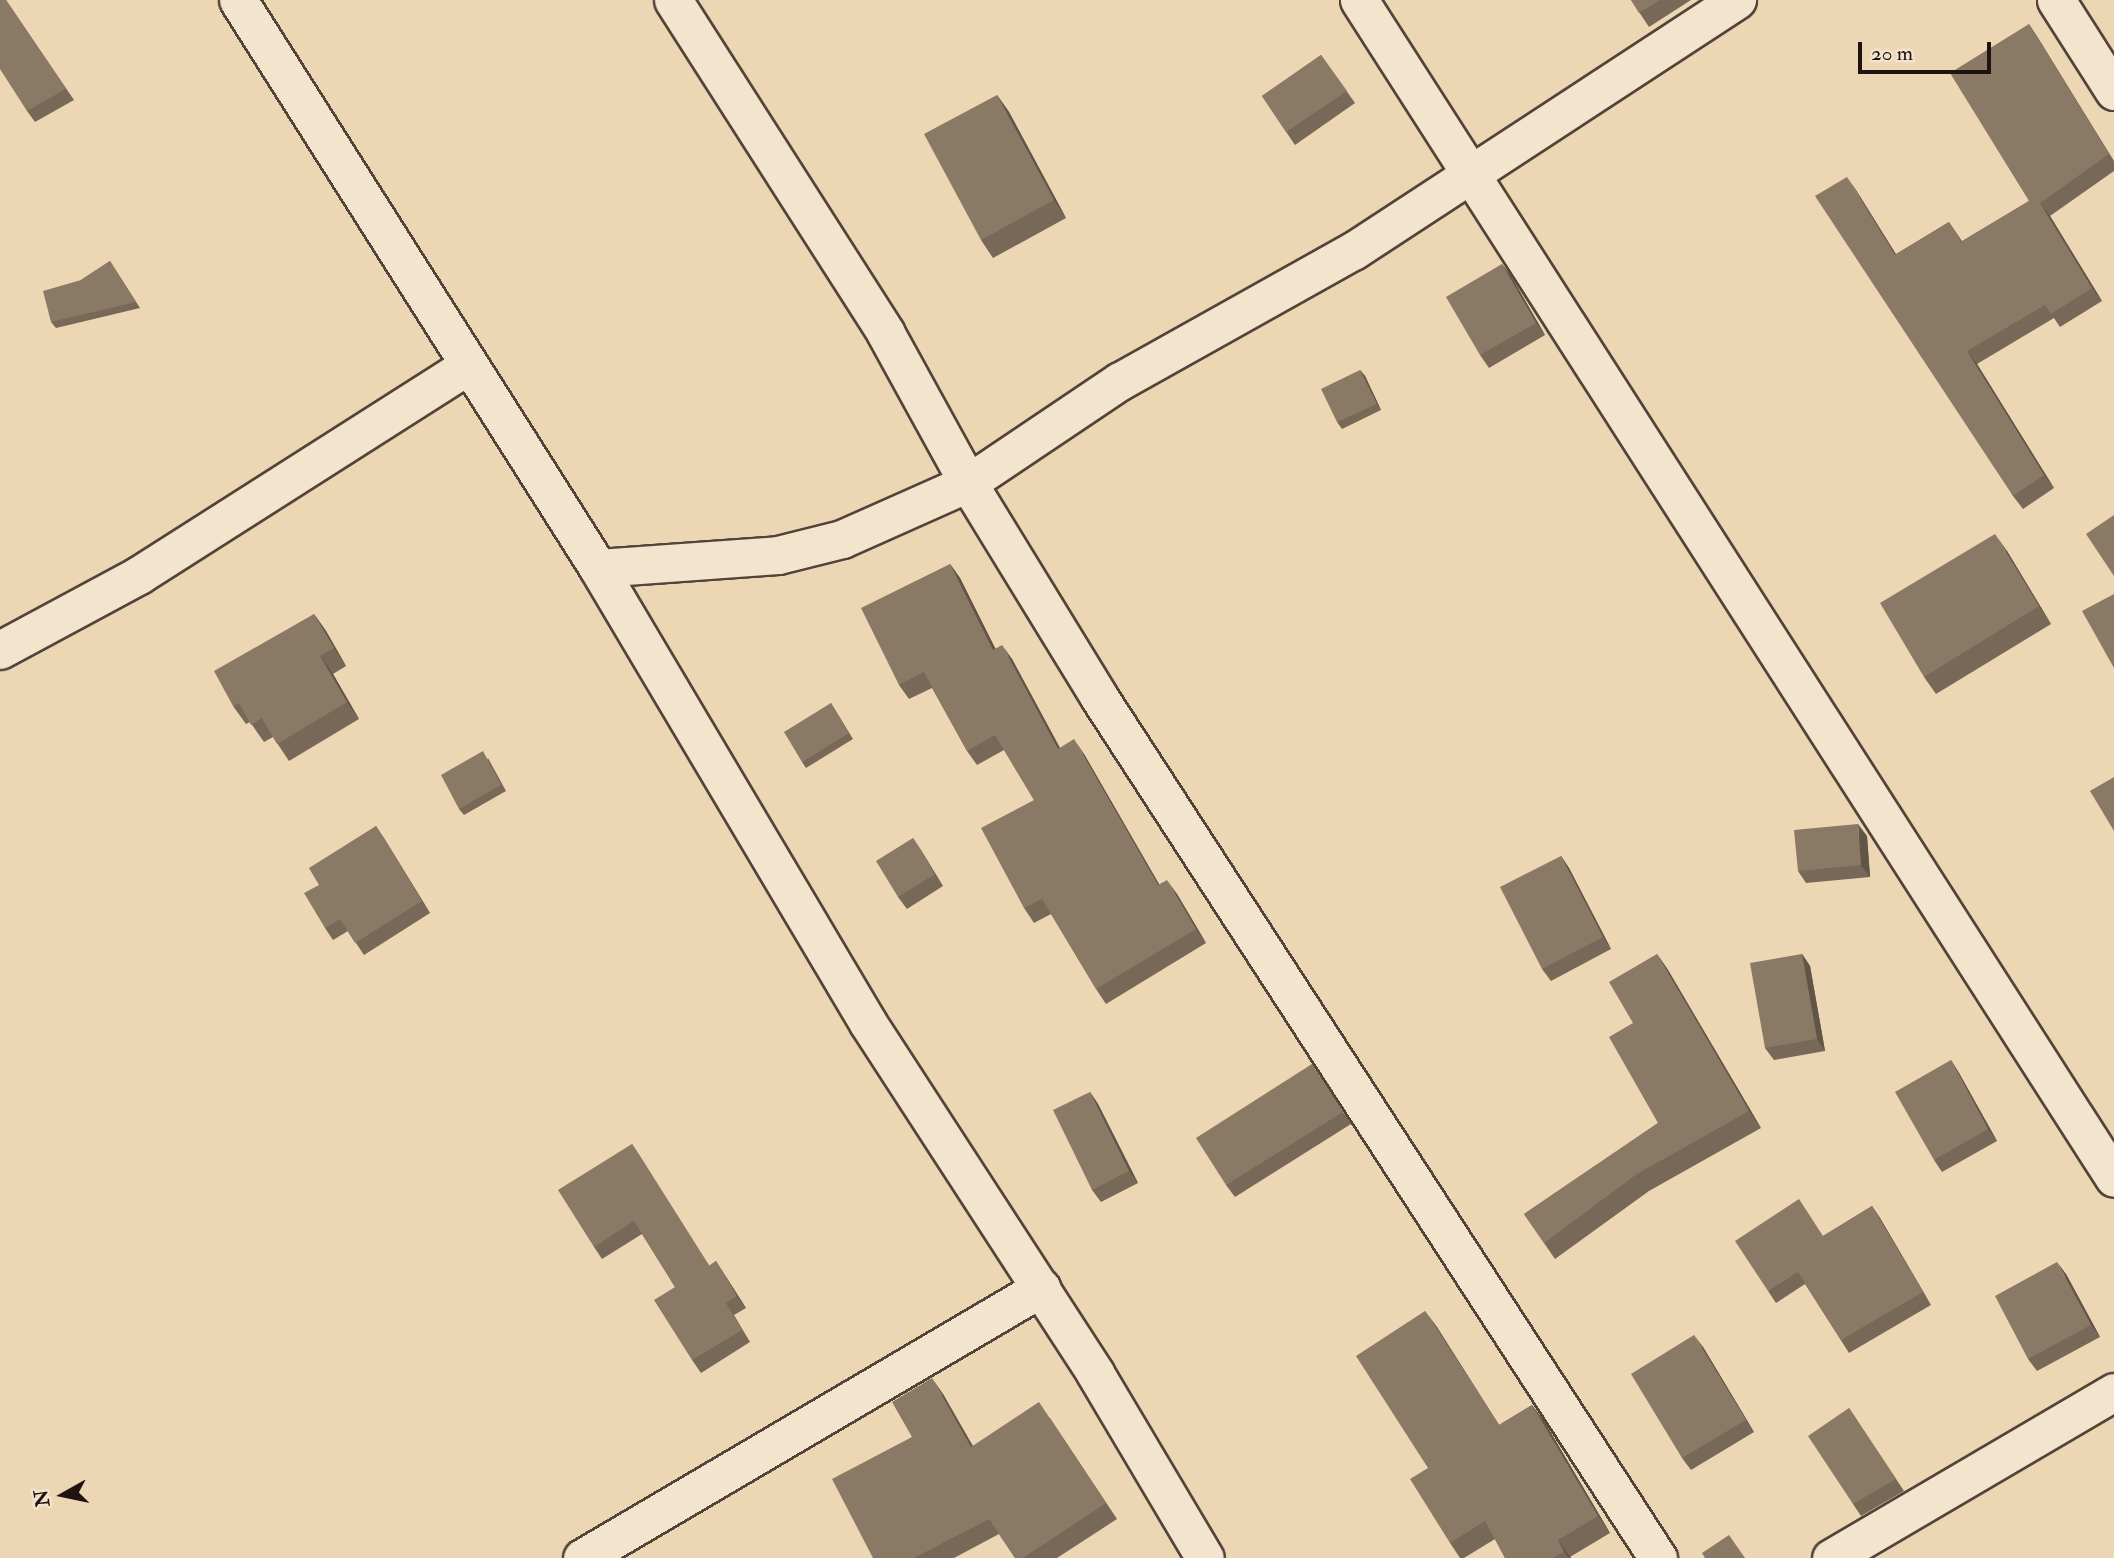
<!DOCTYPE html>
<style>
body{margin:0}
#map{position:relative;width:2114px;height:1558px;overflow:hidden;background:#ecd6b4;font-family:"IM FELL Double Pica",serif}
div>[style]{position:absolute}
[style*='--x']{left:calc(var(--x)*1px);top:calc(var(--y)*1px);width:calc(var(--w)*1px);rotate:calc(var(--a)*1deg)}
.roads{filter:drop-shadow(2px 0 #534439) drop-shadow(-2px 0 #534439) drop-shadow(0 2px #534439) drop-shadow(0 -2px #534439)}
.minor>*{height:37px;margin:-18.5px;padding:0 18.5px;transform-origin:18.5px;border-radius:18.5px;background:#f3e4ce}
.wall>*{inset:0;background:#776857}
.shaded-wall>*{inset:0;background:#615547}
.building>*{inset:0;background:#8a7965}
span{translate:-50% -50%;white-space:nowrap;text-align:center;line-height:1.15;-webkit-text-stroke:6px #f3e4ce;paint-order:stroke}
.north{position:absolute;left:28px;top:1460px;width:70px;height:70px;-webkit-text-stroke:5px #f3e4ce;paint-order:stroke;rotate:261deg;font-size:19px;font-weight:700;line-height:28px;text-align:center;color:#201410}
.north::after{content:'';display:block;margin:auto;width:24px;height:32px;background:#201410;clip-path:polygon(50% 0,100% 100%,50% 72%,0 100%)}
.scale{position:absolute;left:1858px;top:42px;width:133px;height:32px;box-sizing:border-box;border:4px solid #201410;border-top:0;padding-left:9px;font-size:21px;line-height:24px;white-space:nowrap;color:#201410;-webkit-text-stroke:5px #f3e4ce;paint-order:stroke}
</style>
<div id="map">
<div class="roads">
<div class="minor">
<i style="--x:238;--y:0;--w:672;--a:57.63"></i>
<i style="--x:598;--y:568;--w:529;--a:59.31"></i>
<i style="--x:868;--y:1023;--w:417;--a:57"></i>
<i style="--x:1095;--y:1373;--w:215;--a:59.3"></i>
<i style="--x:673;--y:0;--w:394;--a:57.4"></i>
<i style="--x:885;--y:332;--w:172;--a:61.2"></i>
<i style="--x:968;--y:483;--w:183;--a:-33.9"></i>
<i style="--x:1120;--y:381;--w:267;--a:-29.2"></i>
<i style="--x:1353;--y:251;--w:459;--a:-33.2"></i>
<i style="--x:1359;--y:0;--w:1399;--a:57.34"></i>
<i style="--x:2056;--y:0;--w:108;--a:57.5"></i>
<i style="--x:598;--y:568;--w:180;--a:-4.1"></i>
<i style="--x:778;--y:555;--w:66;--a:-14"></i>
<i style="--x:842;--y:539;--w:138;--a:-24"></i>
<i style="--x:968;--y:483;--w:251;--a:58.5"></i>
<i style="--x:1099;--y:697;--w:1027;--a:57.01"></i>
<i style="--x:0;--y:650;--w:158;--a:-28.3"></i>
<i style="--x:139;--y:575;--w:388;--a:-32.5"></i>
<i style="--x:582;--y:1558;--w:533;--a:-30.47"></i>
<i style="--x:1831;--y:1558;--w:328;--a:-30.4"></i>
</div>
</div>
<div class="wall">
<i style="clip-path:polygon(6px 0,74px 100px,35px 122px,27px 111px)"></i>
<i style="clip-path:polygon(1631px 0,1691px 0,1649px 27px)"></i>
<i style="clip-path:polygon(2029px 24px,2038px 38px,2114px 161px,2114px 171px,2050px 216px,2102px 301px,2060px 327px,2054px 318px,1977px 364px,2054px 488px,2023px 509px,2013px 496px,1856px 190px,1896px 254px,1949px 222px,1962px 241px,2029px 201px)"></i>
<i style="clip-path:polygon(1321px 55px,1355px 103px,1295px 145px,1262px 96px)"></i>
<i style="clip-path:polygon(997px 95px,1009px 112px,1066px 218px,993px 258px,981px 240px)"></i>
<i style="clip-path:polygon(110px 261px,140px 308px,56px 328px,51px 322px,81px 280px)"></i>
<i style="clip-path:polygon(1502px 264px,1511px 276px,1545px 335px,1489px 368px,1480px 355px)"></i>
<i style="clip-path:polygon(1360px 370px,1365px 376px,1381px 410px,1342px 429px,1337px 422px)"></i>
<i style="clip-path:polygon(2007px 551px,2051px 624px,1936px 694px,1924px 677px)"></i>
<i style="clip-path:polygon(950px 564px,960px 578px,995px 648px,1012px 659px,1060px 748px,1084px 754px,1159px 884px,1177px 894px,1206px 943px,1106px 1004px,1096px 989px,1051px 914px,1034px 923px,1024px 908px,1034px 800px,1004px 750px,977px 765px,967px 751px,932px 688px,909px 699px,899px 685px)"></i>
<i style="clip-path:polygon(314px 614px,326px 631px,346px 666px,333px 674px,359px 719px,289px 761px,273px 737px,264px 742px,250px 722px,246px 724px,233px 706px)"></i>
<i style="clip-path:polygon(831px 703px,853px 739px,806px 768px,802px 762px)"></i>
<i style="clip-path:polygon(488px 758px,506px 791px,464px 815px,459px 809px)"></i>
<i style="clip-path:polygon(376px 826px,430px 913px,364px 955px,348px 931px,333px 940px,325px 928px,319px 885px)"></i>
<i style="clip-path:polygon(1867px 836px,1870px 877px,1806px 883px,1798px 871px)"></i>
<i style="clip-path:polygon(913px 838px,943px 886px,907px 909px,898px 897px)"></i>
<i style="clip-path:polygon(1561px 856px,1569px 868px,1611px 949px,1551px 981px,1542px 969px)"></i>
<i style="clip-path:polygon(1657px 954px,1668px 970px,1761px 1128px,1649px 1191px,1555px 1259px,1524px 1214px,1658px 1123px,1633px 1023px)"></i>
<i style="clip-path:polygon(1802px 954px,1810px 966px,1825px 1051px,1774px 1060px,1765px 1048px)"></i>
<i style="clip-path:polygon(1951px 1060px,1959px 1073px,1997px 1141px,1942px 1172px,1934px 1160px)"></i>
<i style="clip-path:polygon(1312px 1064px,1351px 1124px,1235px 1197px,1226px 1185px)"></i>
<i style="clip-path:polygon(1090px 1092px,1098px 1104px,1138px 1183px,1101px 1202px,1092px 1190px)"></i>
<i style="clip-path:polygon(632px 1144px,709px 1266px,716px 1261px,746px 1308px,734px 1315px,750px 1342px,701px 1373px,692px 1360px,675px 1287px,642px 1234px,602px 1259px,594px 1247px)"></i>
<i style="clip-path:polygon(1872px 1206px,1880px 1218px,1931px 1305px,1849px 1353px,1805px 1284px,1776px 1303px,1768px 1291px,1823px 1236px)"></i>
<i style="clip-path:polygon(2066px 1274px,2100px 1337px,2037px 1371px,2028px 1359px)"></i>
<i style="clip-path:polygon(1425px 1311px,1499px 1425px,1532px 1405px,1544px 1421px,1610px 1533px,1570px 1557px,1571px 1558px,1505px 1558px,1495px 1539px,1464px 1558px,1460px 1558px,1450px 1543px,1428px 1468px)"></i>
<i style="clip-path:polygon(1703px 1347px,1754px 1432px,1691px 1470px,1682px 1458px)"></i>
<i style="clip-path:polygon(943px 1394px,973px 1446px,1050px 1418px,1117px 1519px,1057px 1558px,1015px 1558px,999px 1534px,954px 1558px,873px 1558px,912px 1437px)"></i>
<i style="clip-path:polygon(1849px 1408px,1904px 1491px,1861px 1516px,1853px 1504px)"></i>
</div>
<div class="shaded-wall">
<i style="clip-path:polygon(2029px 24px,2038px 38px,2114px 162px,2109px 154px)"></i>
<i style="clip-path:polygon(997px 95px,1009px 112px,1066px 218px,1054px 200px)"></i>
<i style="clip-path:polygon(1847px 177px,1856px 190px,1904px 268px,1895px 255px)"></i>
<i style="clip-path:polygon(2040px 203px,2050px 216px,2102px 301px,2092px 288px)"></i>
<i style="clip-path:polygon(1502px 264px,1511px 276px,1545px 335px,1536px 323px)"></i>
<i style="clip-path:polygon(1967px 351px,1977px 364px,2054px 488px,2044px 475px)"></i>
<i style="clip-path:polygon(1360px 370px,1365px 376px,1381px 410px,1377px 404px)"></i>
<i style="clip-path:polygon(1995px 534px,2007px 551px,2051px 624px,2039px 606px)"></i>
<i style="clip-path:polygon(950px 564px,960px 578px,1003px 664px,993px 650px)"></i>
<i style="clip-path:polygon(314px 614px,326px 631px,346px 666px,334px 648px)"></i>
<i style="clip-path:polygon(1002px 645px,1012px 659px,1068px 763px,1058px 749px)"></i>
<i style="clip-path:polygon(320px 656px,333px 674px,359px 719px,347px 702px)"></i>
<i style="clip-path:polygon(1074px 739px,1084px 754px,1168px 900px,1158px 885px)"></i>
<i style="clip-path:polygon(1858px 824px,1867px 836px,1870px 877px,1861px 865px)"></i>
<i style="clip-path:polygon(376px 826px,384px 838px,430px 913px,422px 901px)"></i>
<i style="clip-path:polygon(913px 838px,921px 850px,943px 886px,935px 874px)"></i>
<i style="clip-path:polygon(1561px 856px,1569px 868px,1611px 949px,1603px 937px)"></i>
<i style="clip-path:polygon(1167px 880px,1177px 894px,1206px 943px,1196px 929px)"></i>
<i style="clip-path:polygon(1657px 954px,1668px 970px,1761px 1128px,1749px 1111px)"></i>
<i style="clip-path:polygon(1802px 954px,1810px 966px,1825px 1051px,1817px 1039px)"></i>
<i style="clip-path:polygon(1951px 1060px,1959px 1073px,1997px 1141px,1988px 1129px)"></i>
<i style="clip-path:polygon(1090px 1092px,1098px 1104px,1138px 1183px,1129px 1171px)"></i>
<i style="clip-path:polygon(632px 1144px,640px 1156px,717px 1278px,709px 1266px)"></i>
<i style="clip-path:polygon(1872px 1206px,1880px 1218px,1931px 1305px,1923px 1292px)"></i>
<i style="clip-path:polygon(716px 1261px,724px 1274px,746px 1308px,737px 1296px)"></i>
<i style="clip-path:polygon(2057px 1262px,2066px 1274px,2100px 1337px,2091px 1325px)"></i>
<i style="clip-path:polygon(1425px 1311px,1437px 1327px,1510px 1442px,1499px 1425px)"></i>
<i style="clip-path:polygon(1694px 1335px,1703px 1347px,1754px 1432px,1746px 1420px)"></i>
<i style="clip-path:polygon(932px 1378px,943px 1394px,982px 1463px,971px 1447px)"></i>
<i style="clip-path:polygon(1532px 1405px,1544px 1421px,1610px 1533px,1598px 1516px)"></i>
<i style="clip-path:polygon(1558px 1540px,1571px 1558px,1569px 1558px,1564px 1552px)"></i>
</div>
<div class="building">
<i style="clip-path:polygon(0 0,6px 0,66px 89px,27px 111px,0 69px)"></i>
<i style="clip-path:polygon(1631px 0,1660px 0,1639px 13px)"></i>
<i style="clip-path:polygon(2029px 24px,2109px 154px,2040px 203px,2092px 288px,2051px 314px,2045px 305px,1967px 351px,2044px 475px,2013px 496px,1815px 196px,1847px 177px,1895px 255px,1949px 222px,1961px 242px,2029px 201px,1950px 73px)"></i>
<i style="clip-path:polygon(1321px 55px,1347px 91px,1286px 132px,1262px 96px)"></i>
<i style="clip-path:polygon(997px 95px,1054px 200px,981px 240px,924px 134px)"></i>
<i style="clip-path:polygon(110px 261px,136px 302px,51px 322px,43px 291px,81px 280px)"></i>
<i style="clip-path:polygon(1502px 264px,1536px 323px,1480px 355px,1446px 297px)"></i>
<i style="clip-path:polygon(1360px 370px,1377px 404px,1337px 422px,1321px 389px)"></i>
<i style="clip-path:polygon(2114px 515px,2114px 576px,2086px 534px)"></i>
<i style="clip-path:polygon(1995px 534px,2039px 606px,1924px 677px,1880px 603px)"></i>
<i style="clip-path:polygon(950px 564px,993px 650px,1002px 645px,1058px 749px,1074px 739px,1158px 885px,1167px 880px,1196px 929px,1096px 989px,1042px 899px,1024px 908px,981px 828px,1034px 800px,995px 735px,967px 751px,924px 672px,899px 685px,861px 608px)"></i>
<i style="clip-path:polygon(2114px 594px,2114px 668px,2082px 611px)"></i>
<i style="clip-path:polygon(314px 614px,334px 648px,320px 656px,347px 702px,277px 744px,262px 718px,251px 725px,239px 703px,233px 706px,214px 671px)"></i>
<i style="clip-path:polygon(831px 703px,849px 733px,802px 762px,784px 732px)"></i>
<i style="clip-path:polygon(483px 751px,501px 785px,459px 809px,441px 775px)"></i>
<i style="clip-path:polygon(2114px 777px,2114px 831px,2090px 791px)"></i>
<i style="clip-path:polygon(1858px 824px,1861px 865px,1798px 871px,1794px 830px)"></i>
<i style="clip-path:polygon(376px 826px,422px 901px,355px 943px,340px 919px,325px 928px,304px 893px,319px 885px,309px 868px)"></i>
<i style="clip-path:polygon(913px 838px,935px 874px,898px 897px,876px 861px)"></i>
<i style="clip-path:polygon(1561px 856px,1603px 937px,1542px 969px,1500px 887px)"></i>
<i style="clip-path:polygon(1657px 954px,1749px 1111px,1637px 1174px,1544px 1243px,1524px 1214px,1658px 1123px,1609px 1037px,1633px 1023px,1609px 982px)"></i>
<i style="clip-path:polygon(1802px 954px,1817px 1039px,1765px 1048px,1750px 963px)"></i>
<i style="clip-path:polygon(1951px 1060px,1988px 1129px,1934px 1160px,1895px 1092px)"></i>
<i style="clip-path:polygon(1312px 1064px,1343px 1112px,1226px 1185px,1196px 1138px)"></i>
<i style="clip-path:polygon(1090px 1092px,1129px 1171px,1092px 1190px,1053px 1110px)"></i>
<i style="clip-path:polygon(632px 1144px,709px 1266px,716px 1261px,737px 1296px,726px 1303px,742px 1330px,692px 1360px,654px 1300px,675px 1287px,634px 1221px,594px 1247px,558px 1190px)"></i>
<i style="clip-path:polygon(1799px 1199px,1823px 1236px,1872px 1206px,1923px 1292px,1841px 1340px,1798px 1272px,1768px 1291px,1735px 1241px)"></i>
<i style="clip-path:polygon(2057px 1262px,2091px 1325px,2028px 1359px,1995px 1296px)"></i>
<i style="clip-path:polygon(1425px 1311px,1499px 1425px,1532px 1405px,1598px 1516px,1558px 1540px,1564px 1552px,1553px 1558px,1505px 1558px,1485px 1521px,1450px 1543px,1410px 1479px,1428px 1468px,1356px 1356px)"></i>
<i style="clip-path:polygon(1694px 1335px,1746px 1420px,1682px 1458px,1631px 1374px)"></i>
<i style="clip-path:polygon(932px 1378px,971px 1447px,1039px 1402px,1106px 1503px,1023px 1558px,1015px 1558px,989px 1519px,914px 1558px,873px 1558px,832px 1479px,912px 1437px,892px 1402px)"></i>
<i style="clip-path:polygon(1849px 1408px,1896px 1479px,1853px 1504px,1808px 1436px)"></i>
<i style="clip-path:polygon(1729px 1535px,1745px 1558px,1705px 1558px,1702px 1553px)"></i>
</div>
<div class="north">N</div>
<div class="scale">20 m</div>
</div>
